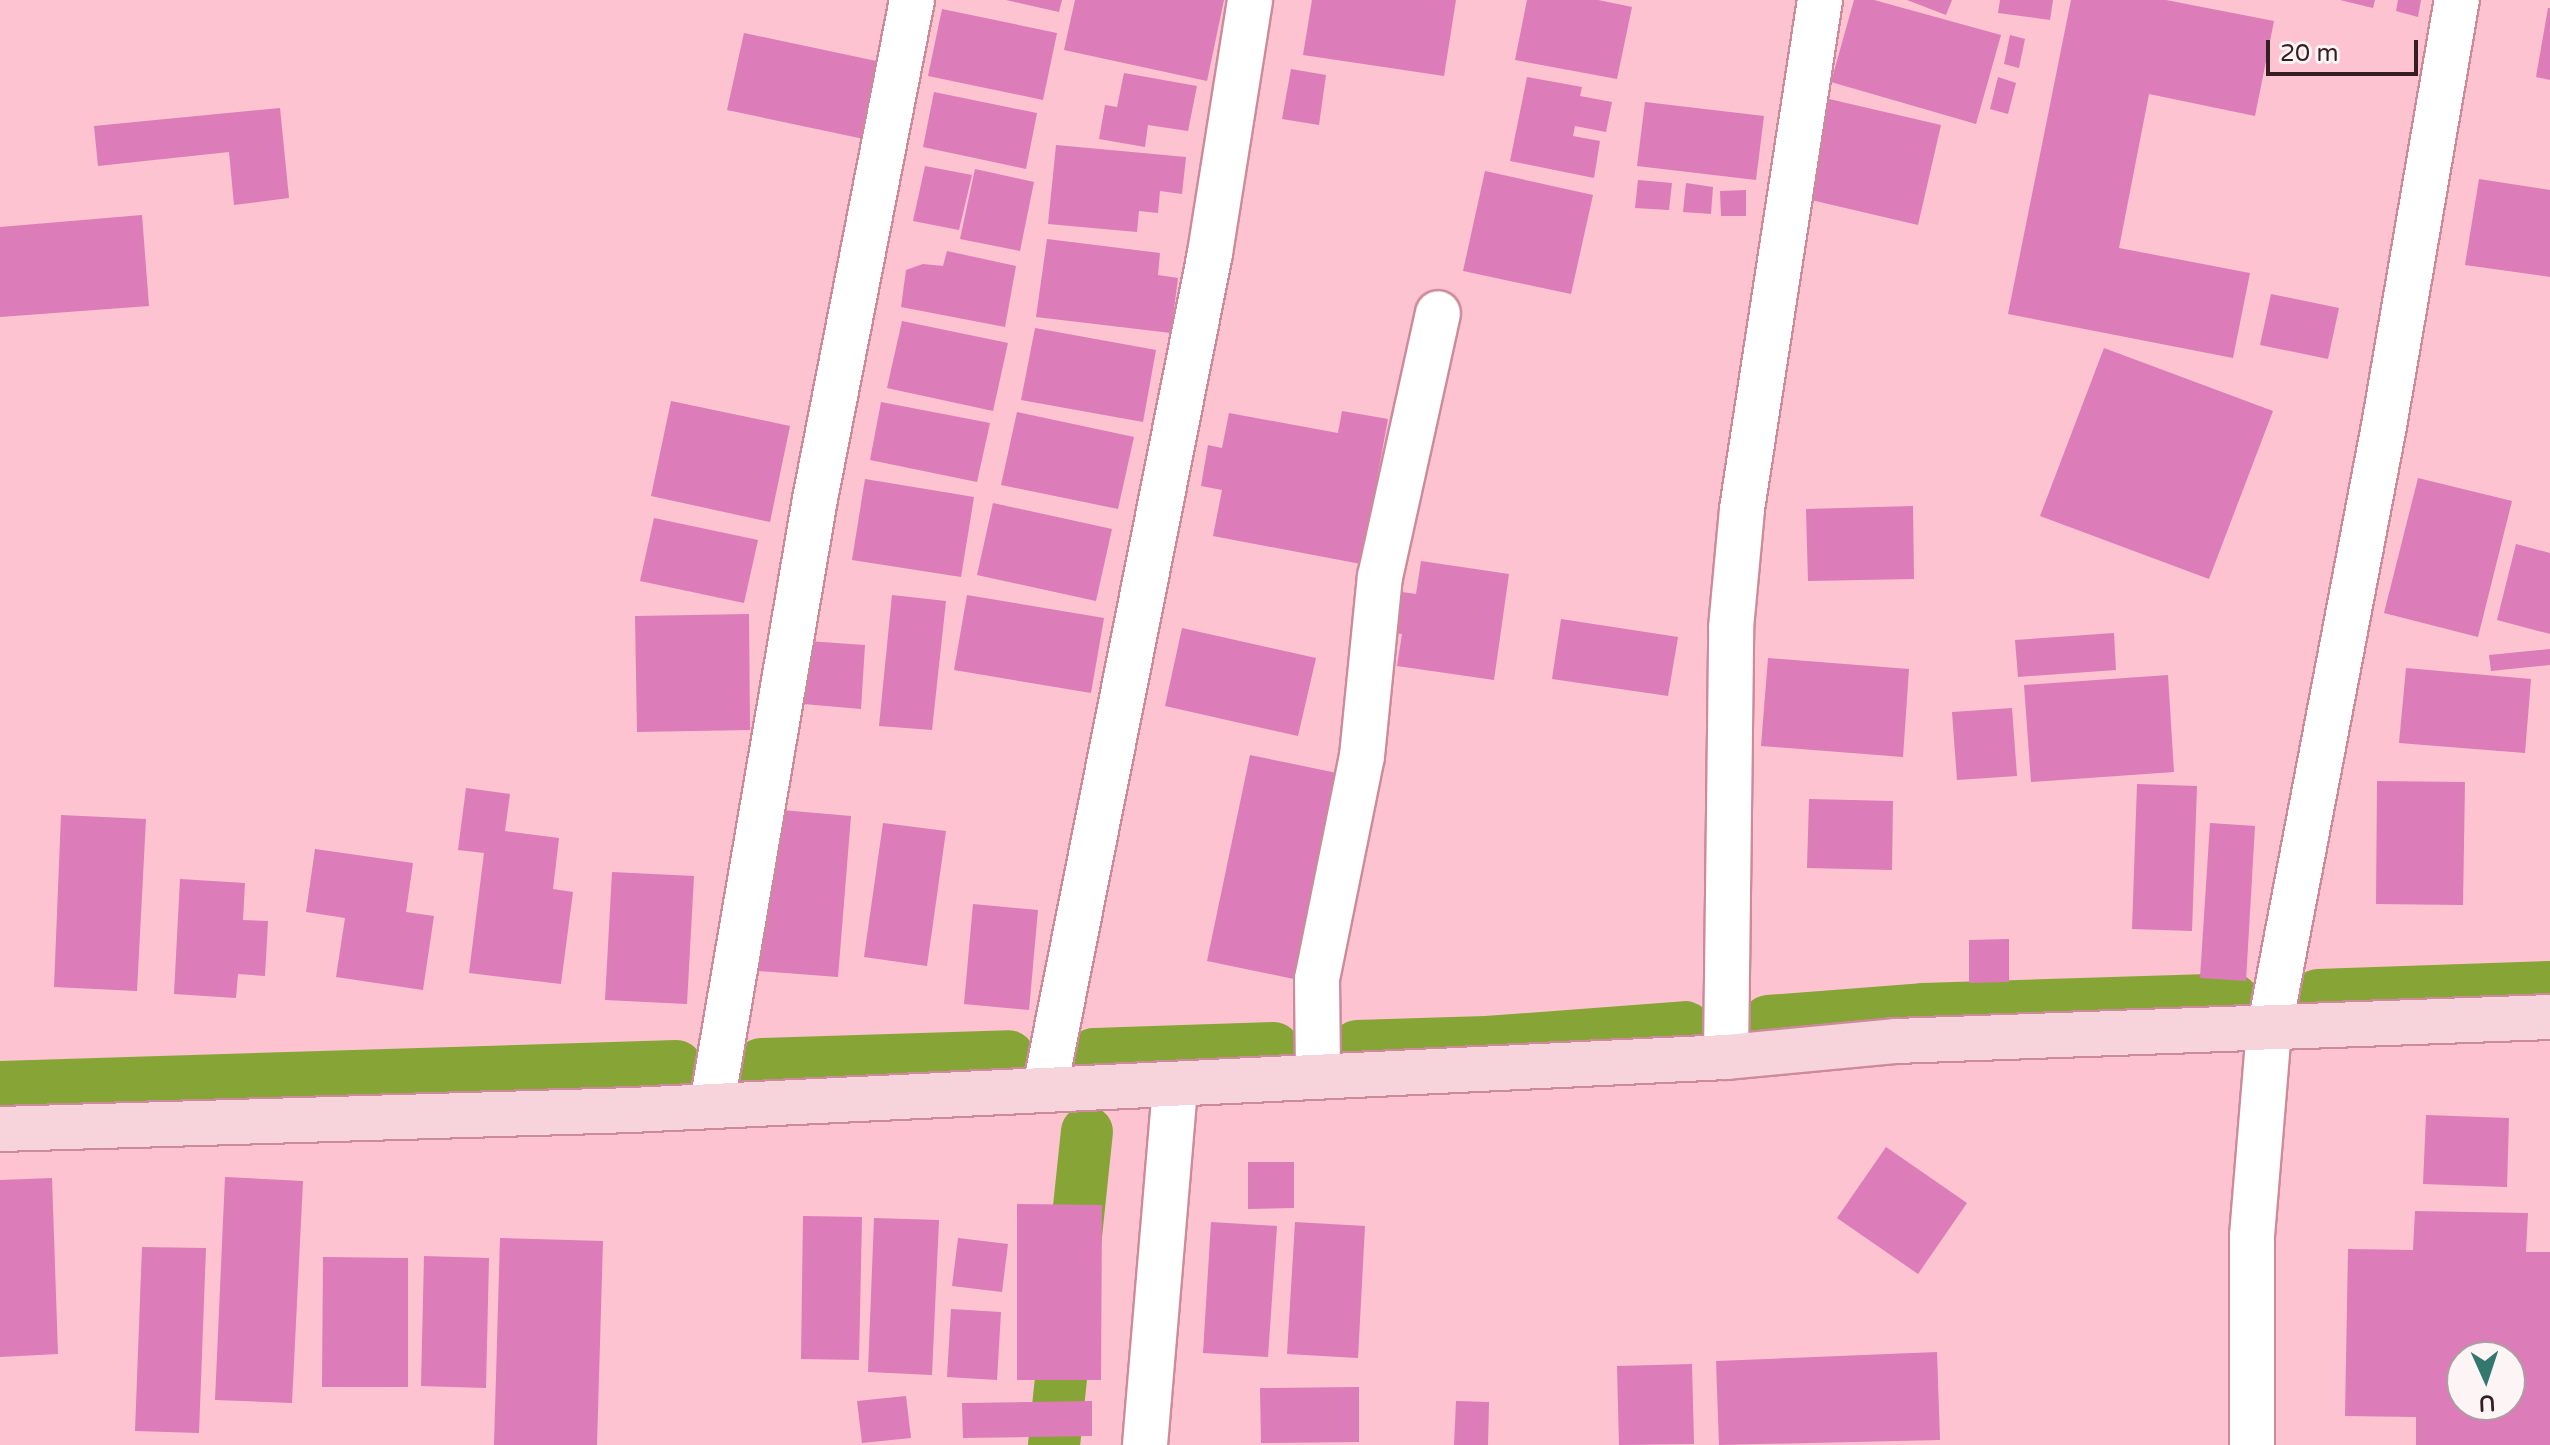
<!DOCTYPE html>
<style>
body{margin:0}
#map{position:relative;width:2550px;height:1445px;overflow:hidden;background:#fdc3d1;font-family:"Varela Round",sans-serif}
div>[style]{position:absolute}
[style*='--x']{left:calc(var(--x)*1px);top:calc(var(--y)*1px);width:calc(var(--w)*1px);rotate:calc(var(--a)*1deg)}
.stream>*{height:16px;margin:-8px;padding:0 8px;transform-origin:8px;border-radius:8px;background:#87a437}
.canal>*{height:52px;margin:-26px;padding:0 26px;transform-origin:26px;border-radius:26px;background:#87a437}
.building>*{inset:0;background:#dc7cb8}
.roads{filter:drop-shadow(2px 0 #cd8a9b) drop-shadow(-2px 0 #cd8a9b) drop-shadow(0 2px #cd8a9b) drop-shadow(0 -2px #cd8a9b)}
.minor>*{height:44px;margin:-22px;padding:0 22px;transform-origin:22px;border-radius:22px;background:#fff}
.major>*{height:44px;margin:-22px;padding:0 22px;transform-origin:22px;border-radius:22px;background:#f7d3dc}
span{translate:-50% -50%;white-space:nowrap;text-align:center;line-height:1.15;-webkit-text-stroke:8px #fcf4f5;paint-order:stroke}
.north{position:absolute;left:2446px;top:1341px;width:80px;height:80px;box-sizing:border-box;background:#fcf4f5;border:2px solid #ad9ea1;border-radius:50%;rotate:177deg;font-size:22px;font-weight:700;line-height:32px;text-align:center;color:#371d24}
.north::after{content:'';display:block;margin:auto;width:28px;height:36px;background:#32786e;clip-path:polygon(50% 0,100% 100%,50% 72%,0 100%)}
.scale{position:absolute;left:2266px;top:40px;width:152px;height:36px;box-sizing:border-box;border:4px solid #371d24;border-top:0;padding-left:10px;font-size:24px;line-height:28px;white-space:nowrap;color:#371d24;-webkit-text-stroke:6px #fcf4f5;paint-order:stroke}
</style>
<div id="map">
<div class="stream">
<i style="--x:1199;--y:1055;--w:4;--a:-76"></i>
</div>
<div class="canal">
<i style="--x:2318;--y:995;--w:232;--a:-2"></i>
<i style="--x:1768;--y:1021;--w:155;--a:-4.4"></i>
<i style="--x:1923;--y:1009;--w:310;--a:-1.8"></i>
<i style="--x:1357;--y:1046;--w:130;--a:-1.8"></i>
<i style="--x:1487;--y:1042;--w:199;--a:-4.3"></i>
<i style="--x:1094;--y:1058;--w:4;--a:-90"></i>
<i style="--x:1094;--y:1054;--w:180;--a:-1.9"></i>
<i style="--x:761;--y:1064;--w:248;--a:-1.8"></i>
<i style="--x:0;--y:1087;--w:677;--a:-1.78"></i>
<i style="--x:1054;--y:1445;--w:315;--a:-84"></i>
</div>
<div class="building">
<i style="clip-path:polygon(1006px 0,1062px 0,1059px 12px)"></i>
<i style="clip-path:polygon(1075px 0,1224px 0,1207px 81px,1064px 50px)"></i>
<i style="clip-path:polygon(1312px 0,1456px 0,1444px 76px,1303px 55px)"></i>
<i style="clip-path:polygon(1527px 0,1598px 0,1632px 7px,1617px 79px,1515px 60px)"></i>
<i style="clip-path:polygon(1854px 0,1874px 0,2001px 35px,1976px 124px,1831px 82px)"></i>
<i style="clip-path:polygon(1907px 0,1952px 0,1946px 15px)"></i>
<i style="clip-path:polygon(2000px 0,2053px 0,2050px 20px,1998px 13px)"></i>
<i style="clip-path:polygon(2071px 0,2166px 0,2274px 21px,2255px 116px,2149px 94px,2119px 248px,2250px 273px,2233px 358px,2008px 314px)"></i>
<i style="clip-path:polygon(2340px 0,2375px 0,2373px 8px)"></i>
<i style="clip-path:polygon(2398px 0,2421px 0,2418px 17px,2396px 11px)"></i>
<i style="clip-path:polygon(2548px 8px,2550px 8px,2550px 80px,2536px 77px)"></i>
<i style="clip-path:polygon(942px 9px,1057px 33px,1043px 100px,928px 76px)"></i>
<i style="clip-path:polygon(744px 33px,881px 62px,864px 139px,727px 110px)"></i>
<i style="clip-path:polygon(2010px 35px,2025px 39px,2019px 68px,2004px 64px)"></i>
<i style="clip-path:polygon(1291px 69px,1326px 75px,1319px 125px,1282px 119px)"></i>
<i style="clip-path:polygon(1124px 73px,1197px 86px,1188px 131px,1148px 125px,1145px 147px,1099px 139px,1105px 105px,1117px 107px)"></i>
<i style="clip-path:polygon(1527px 77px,1582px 87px,1580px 96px,1612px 102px,1606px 132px,1575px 126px,1573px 136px,1600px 141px,1594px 178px,1510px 161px)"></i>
<i style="clip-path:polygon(1998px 77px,2016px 83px,2008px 114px,1990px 109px)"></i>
<i style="clip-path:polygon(934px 92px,1037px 113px,1026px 169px,923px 147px)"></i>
<i style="clip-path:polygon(1829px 99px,1941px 125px,1918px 225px,1807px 199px)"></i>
<i style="clip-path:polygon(1645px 102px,1764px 116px,1756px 180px,1637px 166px)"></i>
<i style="clip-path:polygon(280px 108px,289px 198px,234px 205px,229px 152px,98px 166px,94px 126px)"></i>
<i style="clip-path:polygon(1056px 145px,1186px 157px,1182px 194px,1160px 191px,1158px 213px,1139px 211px,1137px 232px,1048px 224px)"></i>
<i style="clip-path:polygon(925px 166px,972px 175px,959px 230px,913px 221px)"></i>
<i style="clip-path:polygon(975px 169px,1034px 182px,1020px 251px,960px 239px)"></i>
<i style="clip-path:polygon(1485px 171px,1593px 195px,1571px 294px,1463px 271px)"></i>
<i style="clip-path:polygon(2479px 179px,2550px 190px,2550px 277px,2465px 265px)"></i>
<i style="clip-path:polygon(1638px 180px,1672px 183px,1669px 210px,1635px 208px)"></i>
<i style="clip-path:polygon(1686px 183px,1713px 187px,1711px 214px,1683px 212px)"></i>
<i style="clip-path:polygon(1746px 190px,1746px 216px,1721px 216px,1720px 191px)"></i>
<i style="clip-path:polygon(142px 215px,149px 306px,0 317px,0 227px)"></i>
<i style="clip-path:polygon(1047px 239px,1160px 253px,1158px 275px,1178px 278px,1171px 333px,1036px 317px)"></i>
<i style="clip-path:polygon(947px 251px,1016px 266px,1005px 327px,901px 307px,906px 270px,923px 264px,943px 266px)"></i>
<i style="clip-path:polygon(2271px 294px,2339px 308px,2328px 359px,2260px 345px)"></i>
<i style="clip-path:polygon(902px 321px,1008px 343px,993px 411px,887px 388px)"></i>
<i style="clip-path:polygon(1035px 328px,1156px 350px,1143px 422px,1021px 400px)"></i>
<i style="clip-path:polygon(2104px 348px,2273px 411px,2209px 579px,2040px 516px)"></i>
<i style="clip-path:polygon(671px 401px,790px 426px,770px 522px,651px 496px)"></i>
<i style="clip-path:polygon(881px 402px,990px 423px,977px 482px,870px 460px)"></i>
<i style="clip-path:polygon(1342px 411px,1388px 419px,1361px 564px,1213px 536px,1222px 490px,1201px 486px,1208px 445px,1222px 448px,1229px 413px,1338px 433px)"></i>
<i style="clip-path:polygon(1017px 412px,1134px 437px,1118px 509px,1001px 485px)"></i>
<i style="clip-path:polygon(2418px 478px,2512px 501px,2478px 637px,2384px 613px)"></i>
<i style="clip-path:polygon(865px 479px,974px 497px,961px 577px,852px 560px)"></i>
<i style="clip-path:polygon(993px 503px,1112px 529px,1096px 601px,977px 575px)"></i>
<i style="clip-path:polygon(1913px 506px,1914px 579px,1808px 581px,1806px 509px)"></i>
<i style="clip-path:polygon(654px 518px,758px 540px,744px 603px,640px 581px)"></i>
<i style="clip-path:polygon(2516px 544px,2550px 553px,2550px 634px,2497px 620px)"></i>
<i style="clip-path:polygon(1421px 561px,1509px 574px,1494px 680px,1397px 666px,1402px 634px,1382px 631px,1388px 590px,1416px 594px)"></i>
<i style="clip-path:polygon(892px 595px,946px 601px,932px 730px,879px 726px)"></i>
<i style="clip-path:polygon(967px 595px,1104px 618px,1091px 693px,954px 670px)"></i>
<i style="clip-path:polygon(749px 614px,750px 730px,637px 732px,635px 616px)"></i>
<i style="clip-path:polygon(1561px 619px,1678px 637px,1668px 696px,1552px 679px)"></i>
<i style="clip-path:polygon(1182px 628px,1316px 658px,1298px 736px,1165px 706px)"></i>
<i style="clip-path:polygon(2114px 633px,2116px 670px,2018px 677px,2015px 640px)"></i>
<i style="clip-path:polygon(807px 641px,865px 645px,861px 709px,803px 704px)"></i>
<i style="clip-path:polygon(2550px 649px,2550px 665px,2491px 671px,2489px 655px)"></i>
<i style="clip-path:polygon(1768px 658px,1909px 669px,1903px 757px,1761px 746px)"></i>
<i style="clip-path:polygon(2406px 668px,2531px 679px,2525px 753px,2399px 743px)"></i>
<i style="clip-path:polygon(2168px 675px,2174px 772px,2031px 782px,2024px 685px)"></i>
<i style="clip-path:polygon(2012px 708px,2017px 776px,1957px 780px,1952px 712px)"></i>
<i style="clip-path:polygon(1250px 755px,1337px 773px,1294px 979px,1207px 961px)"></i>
<i style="clip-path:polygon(2377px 781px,2465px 782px,2463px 905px,2376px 904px)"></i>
<i style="clip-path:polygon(2137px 784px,2197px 786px,2192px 931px,2132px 929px)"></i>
<i style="clip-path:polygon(466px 788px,510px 794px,505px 831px,559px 838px,553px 889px,573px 892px,561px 984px,469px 973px,484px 853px,458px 850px)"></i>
<i style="clip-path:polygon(1809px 799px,1893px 801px,1892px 870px,1807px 868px)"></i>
<i style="clip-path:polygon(770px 809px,851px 816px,838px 977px,758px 971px)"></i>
<i style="clip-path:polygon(61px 815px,146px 819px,137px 991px,54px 987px)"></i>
<i style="clip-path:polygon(883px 823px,946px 831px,927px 966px,864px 957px)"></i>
<i style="clip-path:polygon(2210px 823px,2255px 826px,2246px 981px,2200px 978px)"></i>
<i style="clip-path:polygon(315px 849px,413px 863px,406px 912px,434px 916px,423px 990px,336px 977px,345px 918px,306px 912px)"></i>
<i style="clip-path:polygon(612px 872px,694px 876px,687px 1004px,605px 1000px)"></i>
<i style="clip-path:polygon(180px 879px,245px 883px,243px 920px,268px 921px,265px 976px,238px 974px,236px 998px,174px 994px)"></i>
<i style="clip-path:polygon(973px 904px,1038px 910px,1029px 1010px,964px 1004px)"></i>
<i style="clip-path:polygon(2009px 939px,2009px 982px,1969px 983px,1969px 940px)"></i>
<i style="clip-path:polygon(2426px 1115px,2509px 1118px,2507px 1187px,2423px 1184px)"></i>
<i style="clip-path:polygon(1886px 1147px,1967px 1203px,1918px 1274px,1837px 1218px)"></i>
<i style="clip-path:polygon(1248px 1162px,1294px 1162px,1294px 1208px,1248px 1209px)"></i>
<i style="clip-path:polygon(225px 1177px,303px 1181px,292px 1403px,215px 1400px)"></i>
<i style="clip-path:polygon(52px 1178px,58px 1354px,0 1357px,0 1180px)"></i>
<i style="clip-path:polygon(1017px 1204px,1102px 1205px,1101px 1380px,1017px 1380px)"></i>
<i style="clip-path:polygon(evenodd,2415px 1211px,2528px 1213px,2526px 1252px,2550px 1252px,2550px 1445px,2416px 1445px,2416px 1417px,2345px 1416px,2348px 1249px,2413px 1250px,2415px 1211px,2462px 1357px,2510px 1357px,2510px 1405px,2462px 1405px,2462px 1357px)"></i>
<i style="clip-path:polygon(803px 1216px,862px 1217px,859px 1360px,801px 1359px)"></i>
<i style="clip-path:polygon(874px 1218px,939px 1220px,932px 1375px,868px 1372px)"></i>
<i style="clip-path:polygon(1211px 1222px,1277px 1226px,1268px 1357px,1203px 1353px)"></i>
<i style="clip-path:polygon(1295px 1222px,1365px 1226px,1358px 1358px,1287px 1354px)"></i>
<i style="clip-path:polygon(500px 1238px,603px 1241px,597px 1445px,494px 1445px)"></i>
<i style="clip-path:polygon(958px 1238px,1008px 1244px,1002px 1292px,952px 1286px)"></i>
<i style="clip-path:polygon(142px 1247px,206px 1248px,199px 1433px,135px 1431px)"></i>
<i style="clip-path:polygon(424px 1256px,489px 1258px,486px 1388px,421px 1386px)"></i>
<i style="clip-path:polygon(323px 1257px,408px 1258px,408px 1387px,322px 1387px)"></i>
<i style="clip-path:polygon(951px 1309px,1001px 1312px,997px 1380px,947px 1377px)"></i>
<i style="clip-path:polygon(1937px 1352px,1940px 1440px,1719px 1445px,1716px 1361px)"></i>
<i style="clip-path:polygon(1692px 1364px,1694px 1444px,1619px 1445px,1617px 1366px)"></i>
<i style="clip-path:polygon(1359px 1387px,1359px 1442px,1261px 1443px,1260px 1388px)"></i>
<i style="clip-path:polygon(906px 1396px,911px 1438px,862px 1443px,857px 1401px)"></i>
<i style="clip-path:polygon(1092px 1401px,1092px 1436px,963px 1438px,962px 1403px)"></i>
<i style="clip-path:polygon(1456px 1401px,1489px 1402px,1488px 1445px,1454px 1445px)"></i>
</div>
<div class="roads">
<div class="minor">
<i style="--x:1726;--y:1057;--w:429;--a:-89.3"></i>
<i style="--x:1731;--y:628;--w:120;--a:-84.7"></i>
<i style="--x:1742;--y:509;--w:515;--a:-81.29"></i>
<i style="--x:1318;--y:1073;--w:94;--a:-90.6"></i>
<i style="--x:1317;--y:979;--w:227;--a:-78.6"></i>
<i style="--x:1362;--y:756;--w:180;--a:-84.3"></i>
<i style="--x:1380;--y:577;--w:270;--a:-77.6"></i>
<i style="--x:1045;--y:1088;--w:851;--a:-78.82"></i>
<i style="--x:1210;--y:253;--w:256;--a:-81"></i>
<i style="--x:712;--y:1104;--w:614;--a:-80.34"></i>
<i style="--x:815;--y:499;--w:508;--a:-79"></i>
<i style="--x:1145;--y:1445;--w:362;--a:-85.2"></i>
<i style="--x:2252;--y:1445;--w:209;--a:-90"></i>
<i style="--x:2252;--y:1236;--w:206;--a:-85.3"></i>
<i style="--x:2269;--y:1031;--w:616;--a:-79.24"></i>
<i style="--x:2384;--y:426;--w:432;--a:-80.3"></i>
</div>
<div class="major">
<i style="--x:0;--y:1129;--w:631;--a:-1.72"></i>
<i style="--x:631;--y:1110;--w:1096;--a:-2.77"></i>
<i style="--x:1726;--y:1057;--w:171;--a:-5.4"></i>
<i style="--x:1896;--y:1041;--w:654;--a:-2.1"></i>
</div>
</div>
<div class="north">U</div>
<div class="scale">20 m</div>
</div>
